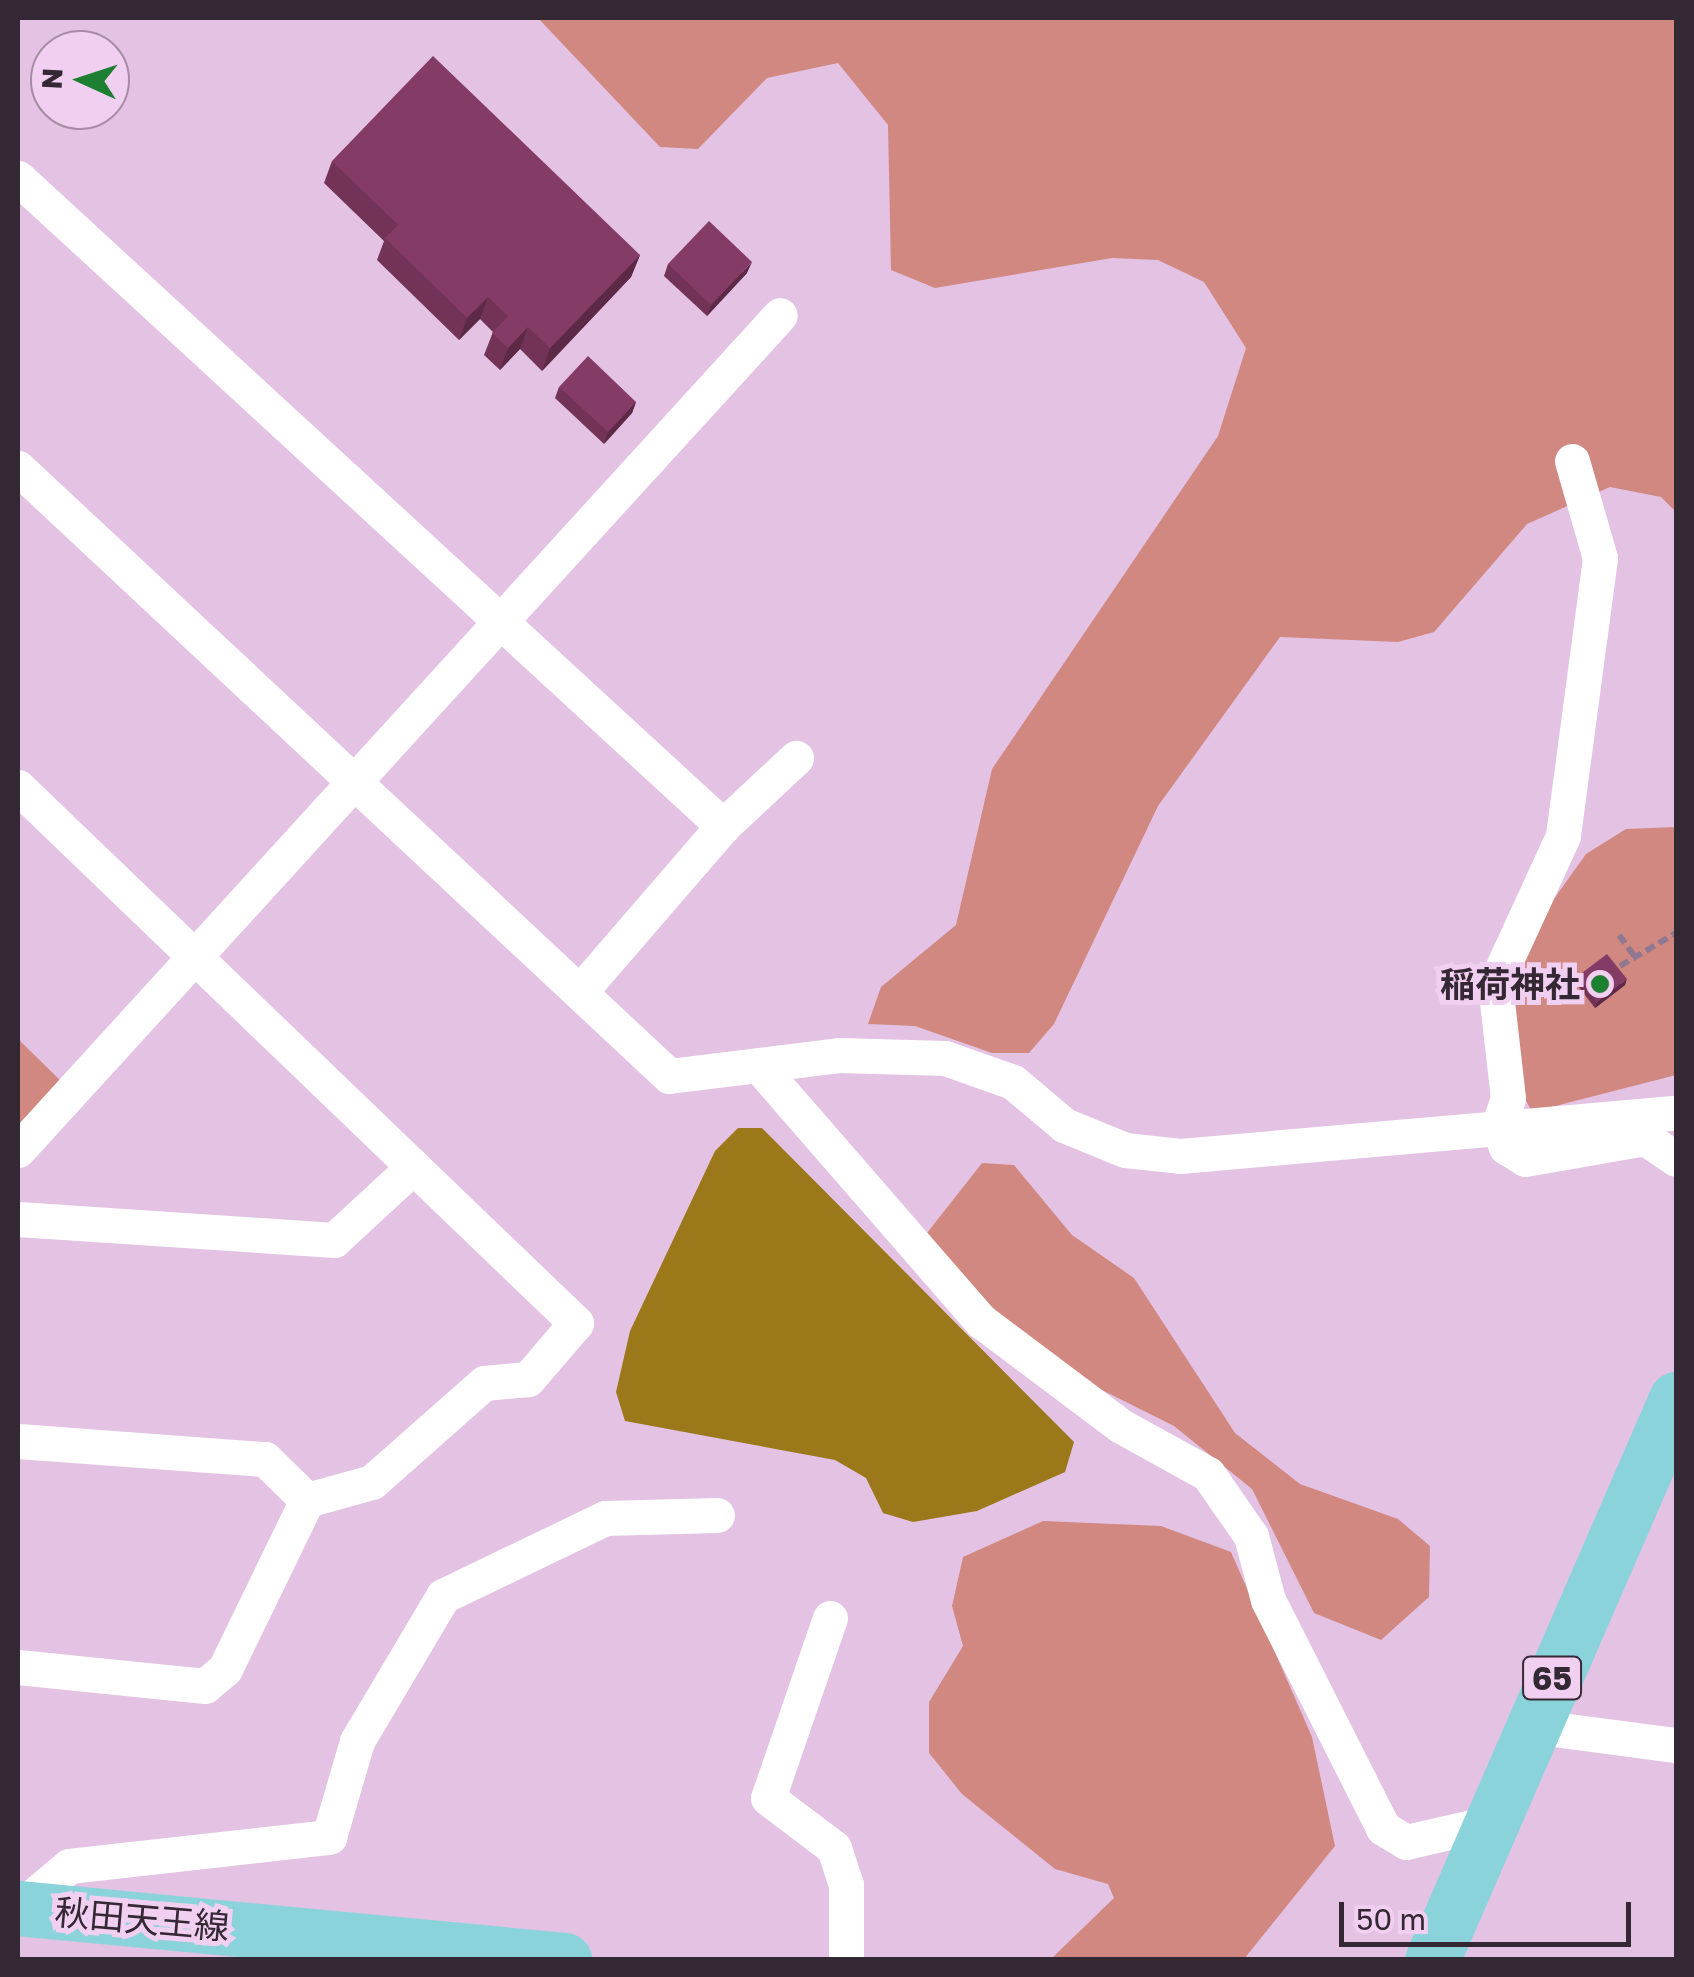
<!DOCTYPE html>
<meta charset="utf-8">
<style>
body{margin:0}
#map{position:relative;width:1694px;height:1977px;overflow:hidden;background:#e3c2e3;font-family:"Golos Text","Noto Sans JP",sans-serif}
div>[style]{position:absolute}
[style*='--x']{left:calc(var(--x)*1px);top:calc(var(--y)*1px);width:calc(var(--w)*1px);rotate:calc(var(--a)*1deg)}
.green>*{inset:0;background:#d18880}
.water>*{inset:0;background:#9b781a}
.path>*{height:6px;margin-top:-3px;transform-origin:0;background:repeating-linear-gradient(90deg,#907990 0 10px,transparent 0 15px)}
.minor>*{height:35px;margin:-17.5px;padding:0 17.5px;transform-origin:17.5px;border-radius:17.5px;background:#fff}
.primary>*{height:55px;margin:-27.5px;padding:0 27.5px;transform-origin:27.5px;border-radius:27.5px;background:#8ad3db}
.wall>*{inset:0;background:#723357}
.shaded-wall>*{inset:0;background:#5c2947}
.building>*{inset:0;background:#843b65}
.dots>*{width:28px;height:28px;translate:-50% -50%;box-sizing:border-box;border:5px solid #f1cff0;border-radius:50%}
span{translate:-50% -50%;white-space:nowrap;text-align:center;line-height:1.15;-webkit-text-stroke:10px #f1cff0;paint-order:stroke}
.shield-label span{padding:2px 8px;background:#f1cff0;border:2px solid;border-radius:8px;-webkit-text-stroke-width:0}
.shield-label{font-size:32px;color:#352835;font-weight:700}
.poi-label{font-size:35px;color:#352835;font-weight:700}
.right{translate:-100% -50%;text-align:right}
.street-label{font-size:35px;color:#352835}
.frame{position:absolute;inset:0;border:20px solid #352835;pointer-events:none}
.north{position:absolute;left:30px;top:30px;width:100px;height:100px;box-sizing:border-box;background:#f1cff0;border:2px solid #a68ca5;border-radius:50%;rotate:273deg;font-size:28px;font-weight:700;line-height:40px;text-align:center;color:#352835}
.north::after{content:'';display:block;margin:auto;width:35px;height:45px;background:#1d7f31;clip-path:polygon(50% 0,100% 100%,50% 72%,0 100%)}
.scale{position:absolute;left:1339px;top:1902px;width:292px;height:45px;box-sizing:border-box;border:5px solid #352835;border-top:0;padding-left:12px;font-size:30px;line-height:35px;white-space:nowrap;color:#352835;-webkit-text-stroke:8px #f1cff0;paint-order:stroke}
</style>
<div id="map">
<div class="green">
<i style="clip-path:polygon(538px 18px,1676px 18px,1676px 512px,1661px 497px,1610px 487px,1527px 524px,1434px 632px,1398px 642px,1280px 637px,1158px 806px,1054px 1024px,1029px 1053px,992px 1053px,915px 1026px,868px 1024px,881px 987px,956px 925px,992px 769px,1218px 436px,1246px 348px,1204px 282px,1158px 260px,1112px 258px,935px 288px,891px 270px,888px 125px,838px 63px,767px 78px,698px 149px,660px 147px)"></i>
<i style="clip-path:polygon(1676px 827px,1676px 1075px,1532px 1112px,1508px 1066px,1509px 990px,1529px 934px,1586px 854px,1626px 829px)"></i>
<i style="clip-path:polygon(18px 1039px,63px 1083px,18px 1131px)"></i>
<i style="clip-path:polygon(982px 1163px,1014px 1165px,1072px 1235px,1134px 1278px,1235px 1433px,1300px 1484px,1398px 1519px,1430px 1546px,1429px 1597px,1381px 1640px,1314px 1613px,1252px 1489px,1174px 1426px,1082px 1380px,991px 1313px,927px 1233px)"></i>
<i style="clip-path:polygon(1043px 1521px,1161px 1526px,1231px 1552px,1312px 1737px,1335px 1846px,1244px 1959px,1051px 1959px,1114px 1898px,1108px 1884px,1055px 1869px,962px 1794px,929px 1753px,929px 1702px,963px 1646px,952px 1606px,963px 1557px)"></i>
</div>
<div class="water">
<i style="clip-path:polygon(738px 1128px,762px 1128px,1074px 1442px,1065px 1472px,977px 1511px,913px 1522px,883px 1513px,866px 1478px,835px 1460px,625px 1421px,616px 1392px,630px 1331px,715px 1151px)"></i>
</div>
<div class="path">
<i style="--x:1619;--y:935;--w:26;--a:54"></i>
<i style="--x:1620;--y:966;--w:65;--a:-30.5"></i>
</div>
<div class="minor">
<i style="--x:18;--y:178;--w:958;--a:42.59"></i>
<i style="--x:723;--y:826;--w:214;--a:130.8"></i>
<i style="--x:1572;--y:461;--w:101;--a:73.9"></i>
<i style="--x:1600;--y:558;--w:280;--a:97.6"></i>
<i style="--x:1563;--y:836;--w:163;--a:114.7"></i>
<i style="--x:1495;--y:984;--w:115;--a:83.5"></i>
<i style="--x:1508;--y:1098;--w:31;--a:109"></i>
<i style="--x:1498;--y:1127;--w:22;--a:68"></i>
<i style="--x:1506;--y:1147;--w:22;--a:32"></i>
<i style="--x:1525;--y:1159;--w:122;--a:-9.9"></i>
<i style="--x:1645;--y:1138;--w:37;--a:34"></i>
<i style="--x:18;--y:468;--w:891;--a:43.04"></i>
<i style="--x:669;--y:1076;--w:171;--a:-7"></i>
<i style="--x:839;--y:1055;--w:106;--a:1.6"></i>
<i style="--x:945;--y:1058;--w:72;--a:19.4"></i>
<i style="--x:1013;--y:1082;--w:67;--a:40.1"></i>
<i style="--x:1064;--y:1125;--w:66;--a:22.3"></i>
<i style="--x:1125;--y:1150;--w:55;--a:6.2"></i>
<i style="--x:1180;--y:1156;--w:498;--a:-5"></i>
<i style="--x:18;--y:787;--w:774;--a:43.85"></i>
<i style="--x:576;--y:1323;--w:74;--a:130.6"></i>
<i style="--x:528;--y:1379;--w:44;--a:174.8"></i>
<i style="--x:484;--y:1383;--w:149;--a:138.5"></i>
<i style="--x:372;--y:1482;--w:67;--a:164.5"></i>
<i style="--x:307;--y:1500;--w:188;--a:115.9"></i>
<i style="--x:225;--y:1669;--w:26;--a:140"></i>
<i style="--x:205;--y:1686;--w:188;--a:-174.2"></i>
<i style="--x:723;--y:826;--w:100;--a:-43"></i>
<i style="--x:760;--y:1067;--w:337;--a:49"></i>
<i style="--x:981;--y:1321;--w:175;--a:36.9"></i>
<i style="--x:1121;--y:1426;--w:99;--a:28.9"></i>
<i style="--x:1208;--y:1474;--w:75;--a:55.3"></i>
<i style="--x:1251;--y:1536;--w:66;--a:75.1"></i>
<i style="--x:1268;--y:1600;--w:255;--a:63.2"></i>
<i style="--x:1383;--y:1828;--w:27;--a:31"></i>
<i style="--x:1406;--y:1842;--w:85;--a:-12.9"></i>
<i style="--x:18;--y:1150;--w:1130;--a:-47.62"></i>
<i style="--x:18;--y:1219;--w:317;--a:3.8"></i>
<i style="--x:334;--y:1240;--w:108;--a:-42.7"></i>
<i style="--x:18;--y:1441;--w:248;--a:4.2"></i>
<i style="--x:265;--y:1459;--w:59;--a:44.3"></i>
<i style="--x:830;--y:1618;--w:190;--a:109"></i>
<i style="--x:768;--y:1798;--w:83;--a:37.1"></i>
<i style="--x:834;--y:1848;--w:38;--a:72"></i>
<i style="--x:846;--y:1884;--w:76;--a:90"></i>
<i style="--x:1531;--y:1726;--w:146;--a:7.5"></i>
<i style="--x:19;--y:1908;--w:65;--a:-40"></i>
<i style="--x:69;--y:1866;--w:262;--a:-6.4"></i>
<i style="--x:329;--y:1837;--w:100;--a:-73.7"></i>
<i style="--x:357;--y:1741;--w:169;--a:-59.3"></i>
<i style="--x:443;--y:1596;--w:180;--a:-25.7"></i>
<i style="--x:605;--y:1518;--w:112;--a:-1.5"></i>
</div>
<div class="primary">
<i style="--x:18;--y:1908;--w:549;--a:5.43"></i>
<i style="--x:1432;--y:1960;--w:612;--a:-66.49"></i>
</div>
<div class="wall">
<i style="clip-path:polygon(332px 161px,640px 255px,631px 277px,542px 371px,520px 349px,500px 370px,484px 355px,493px 332px,480px 319px,459px 340px,377px 260px,384px 241px,324px 183px)"></i>
<i style="clip-path:polygon(668px 264px,747px 273px,707px 316px,664px 276px)"></i>
<i style="clip-path:polygon(559px 387px,636px 402px,632px 413px,604px 444px,555px 398px)"></i>
<i style="clip-path:polygon(1578px 976px,1625px 985px,1595px 1008px,1575px 982px)"></i>
</div>
<div class="shaded-wall">
<i style="clip-path:polygon(640px 255px,631px 277px,542px 371px,550px 348px)"></i>
<i style="clip-path:polygon(752px 262px,747px 273px,707px 316px,711px 305px)"></i>
<i style="clip-path:polygon(488px 297px,480px 319px,459px 340px,467px 318px)"></i>
<i style="clip-path:polygon(528px 327px,520px 349px,500px 370px,508px 348px)"></i>
<i style="clip-path:polygon(636px 402px,632px 413px,604px 444px,608px 432px)"></i>
<i style="clip-path:polygon(1627px 979px,1625px 985px,1595px 1008px,1597px 1002px)"></i>
</div>
<div class="building">
<i style="clip-path:polygon(433px 56px,640px 255px,550px 348px,528px 327px,508px 348px,492px 333px,508px 316px,488px 297px,467px 318px,385px 238px,398px 225px,332px 161px)"></i>
<i style="clip-path:polygon(709px 221px,752px 262px,711px 305px,668px 264px)"></i>
<i style="clip-path:polygon(588px 356px,636px 402px,608px 432px,559px 387px)"></i>
<i style="clip-path:polygon(1607px 954px,1627px 979px,1597px 1002px,1578px 976px)"></i>
</div>
<div class="dots">
<i style="left:1600px;top:984px;background:#1d7f31"></i>
</div>
<div class="shield-label">
<span style="left:1552px;top:1678px">65</span>
</div>
<div class="poi-label">
<span class="right" style="left:1580px;top:984px">稲荷神社</span>
</div>
<div class="street-label">
<span style="left:142px;top:1919px;rotate:5deg">秋田天王線</span>
</div>
<div class="frame"></div>
<div class="north">N</div>
<div class="scale">50 m</div>
</div>
